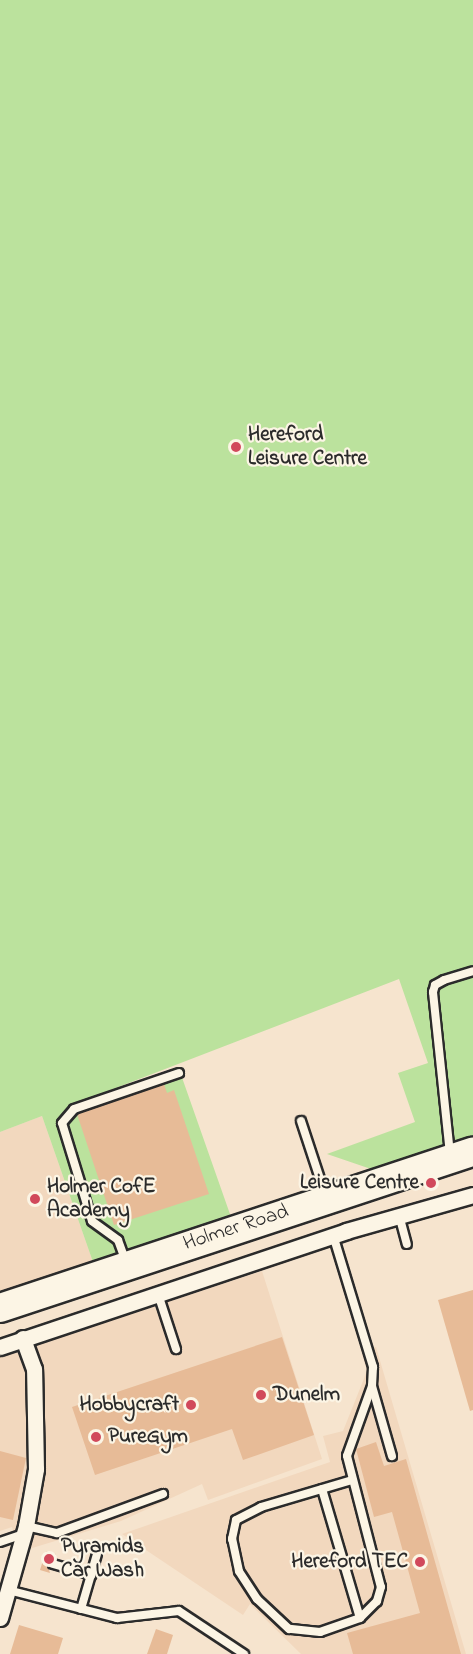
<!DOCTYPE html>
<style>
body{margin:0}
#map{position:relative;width:473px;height:1654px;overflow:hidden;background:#f6e4ce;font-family:"Indie Flower",sans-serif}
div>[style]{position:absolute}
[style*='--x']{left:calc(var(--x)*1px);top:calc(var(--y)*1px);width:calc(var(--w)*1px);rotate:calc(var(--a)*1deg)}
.built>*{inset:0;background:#f2d8be}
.green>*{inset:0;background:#bbe29d}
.building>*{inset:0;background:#e7bb97}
.roads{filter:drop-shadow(2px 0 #2b2b2b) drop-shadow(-2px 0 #2b2b2b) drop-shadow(0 2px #2b2b2b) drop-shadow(0 -2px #2b2b2b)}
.lane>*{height:8px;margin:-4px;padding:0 4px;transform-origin:4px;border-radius:4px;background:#fcf5e5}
.street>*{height:15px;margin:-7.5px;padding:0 7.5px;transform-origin:7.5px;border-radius:7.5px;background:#fcf5e5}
.highway>*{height:28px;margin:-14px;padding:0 14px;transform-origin:14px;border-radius:14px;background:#fcf5e5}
.dots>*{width:16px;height:16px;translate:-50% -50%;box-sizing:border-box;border:3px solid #fcf5e5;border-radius:50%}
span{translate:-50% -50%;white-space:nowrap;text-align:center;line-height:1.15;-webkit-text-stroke:4.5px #fcf5e5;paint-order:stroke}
.poi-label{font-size:21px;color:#2b2b2b;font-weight:700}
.left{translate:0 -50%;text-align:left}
.right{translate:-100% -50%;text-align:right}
.street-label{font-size:21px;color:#2b2b2b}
</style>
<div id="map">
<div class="built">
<i style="clip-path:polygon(42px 1116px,94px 1265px,0 1298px,0 1132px)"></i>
<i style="clip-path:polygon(262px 1271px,322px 1459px,208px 1500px,202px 1484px,121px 1521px,19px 1552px,12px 1527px,0 1531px,0 1357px)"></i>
<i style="clip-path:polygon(376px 1347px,466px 1654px,301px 1654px,250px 1604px,243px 1615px,122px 1534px,330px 1462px,323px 1436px,343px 1431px,367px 1371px,361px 1350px)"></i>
</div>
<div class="green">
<i style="clip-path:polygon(0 0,473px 0,473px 1137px,371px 1169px,327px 1154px,415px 1122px,398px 1073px,428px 1063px,399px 979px,69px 1106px,179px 1069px,231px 1217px,94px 1265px,42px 1116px,0 1132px)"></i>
</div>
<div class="building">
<i style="clip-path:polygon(164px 1084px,167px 1093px,174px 1090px,209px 1194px,114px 1225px,77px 1114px)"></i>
<i style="clip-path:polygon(473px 1290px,473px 1410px,470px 1411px,438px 1300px)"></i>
<i style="clip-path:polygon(282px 1337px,314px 1435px,243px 1460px,232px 1429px,95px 1475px,72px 1407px)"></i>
<i style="clip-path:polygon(376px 1442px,384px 1466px,406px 1459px,461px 1654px,353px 1654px,347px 1633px,420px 1613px,392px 1512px,374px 1517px,356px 1449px)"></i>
<i style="clip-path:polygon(0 1451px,26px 1458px,13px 1520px,0 1517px)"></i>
<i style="clip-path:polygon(46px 1551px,56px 1554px,47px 1563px,50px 1573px,40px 1570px)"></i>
<i style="clip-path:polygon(19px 1625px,63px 1638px,58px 1654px,10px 1654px)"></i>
<i style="clip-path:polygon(156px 1629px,173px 1635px,167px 1654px,147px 1654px)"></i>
</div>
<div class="roads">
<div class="lane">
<i style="--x:301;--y:1121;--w:77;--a:71.8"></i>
<i style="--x:450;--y:1154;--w:163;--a:-96"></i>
<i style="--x:433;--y:992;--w:7;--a:-74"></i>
<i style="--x:435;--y:985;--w:10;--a:-29"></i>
<i style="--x:444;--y:980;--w:30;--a:-17"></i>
<i style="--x:399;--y:1215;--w:30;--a:75"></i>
<i style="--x:333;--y:1235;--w:138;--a:73.1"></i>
<i style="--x:373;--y:1367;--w:19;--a:93"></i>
<i style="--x:372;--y:1386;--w:74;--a:109.7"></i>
<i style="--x:347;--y:1456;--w:135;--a:75.5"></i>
<i style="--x:381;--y:1587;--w:15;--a:106"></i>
<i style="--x:377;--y:1601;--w:24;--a:135"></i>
<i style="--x:360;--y:1618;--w:42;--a:160.7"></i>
<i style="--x:320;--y:1632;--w:31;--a:-174"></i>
<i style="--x:289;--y:1629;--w:44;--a:-136.8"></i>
<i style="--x:257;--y:1599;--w:33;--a:-123"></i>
<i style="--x:239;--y:1571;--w:33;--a:-102"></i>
<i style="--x:232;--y:1539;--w:19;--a:-78"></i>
<i style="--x:236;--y:1520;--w:28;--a:-27"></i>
<i style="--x:261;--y:1507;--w:95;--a:-16.5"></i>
<i style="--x:126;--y:1262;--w:23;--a:-110"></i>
<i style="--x:118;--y:1240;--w:32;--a:-144"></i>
<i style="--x:92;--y:1221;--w:102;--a:-107"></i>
<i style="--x:62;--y:1123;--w:18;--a:-49"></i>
<i style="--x:74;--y:1109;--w:111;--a:-18.9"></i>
<i style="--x:158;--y:1294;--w:58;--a:71.9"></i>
<i style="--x:372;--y:1386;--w:73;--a:74.1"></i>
<i style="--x:322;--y:1489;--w:134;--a:73.6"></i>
<i style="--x:26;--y:1526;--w:32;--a:13"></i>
<i style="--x:57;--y:1533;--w:113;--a:-20.2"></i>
<i style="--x:0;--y:1542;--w:24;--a:-19"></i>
<i style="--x:53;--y:1564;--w:40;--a:16"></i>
<i style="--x:8;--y:1590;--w:113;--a:14.4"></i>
<i style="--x:117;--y:1618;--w:62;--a:-6.4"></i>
<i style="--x:179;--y:1611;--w:78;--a:33.5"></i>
<i style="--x:81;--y:1609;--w:57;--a:-73.8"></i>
</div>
<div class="street">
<i style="--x:0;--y:1347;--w:365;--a:-18.5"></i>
<i style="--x:346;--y:1231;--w:132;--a:-15.8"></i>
<i style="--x:0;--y:1618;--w:96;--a:-74.2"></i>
<i style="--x:26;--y:1526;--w:58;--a:-80"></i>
<i style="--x:36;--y:1469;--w:100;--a:-91.1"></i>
<i style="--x:34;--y:1369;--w:33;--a:-110"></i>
</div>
<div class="highway">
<i style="--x:0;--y:1308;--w:498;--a:-18.3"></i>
</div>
</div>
<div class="dots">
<i style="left:236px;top:447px;background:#d1495b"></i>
<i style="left:431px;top:1183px;background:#d1495b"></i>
<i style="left:35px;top:1199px;background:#d1495b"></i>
<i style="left:261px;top:1395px;background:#d1495b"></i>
<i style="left:191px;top:1405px;background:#d1495b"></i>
<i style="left:96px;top:1437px;background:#d1495b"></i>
<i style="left:49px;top:1559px;background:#d1495b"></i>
<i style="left:420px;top:1562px;background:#d1495b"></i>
</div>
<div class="poi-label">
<span class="left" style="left:248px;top:447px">Hereford<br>Leisure Centre</span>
<span class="right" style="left:419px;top:1183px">Leisure Centre</span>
<span class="left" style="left:47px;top:1199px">Holmer CofE<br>Academy</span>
<span class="left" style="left:273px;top:1395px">Dunelm</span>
<span class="right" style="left:179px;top:1405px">Hobbycraft</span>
<span class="left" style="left:108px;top:1437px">PureGym</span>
<span class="left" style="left:61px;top:1559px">Pyramids<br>Car Wash</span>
<span class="right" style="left:408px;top:1562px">Hereford TEC</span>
</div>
<div class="street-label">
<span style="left:236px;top:1228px;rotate:-18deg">Holmer Road</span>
</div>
</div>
